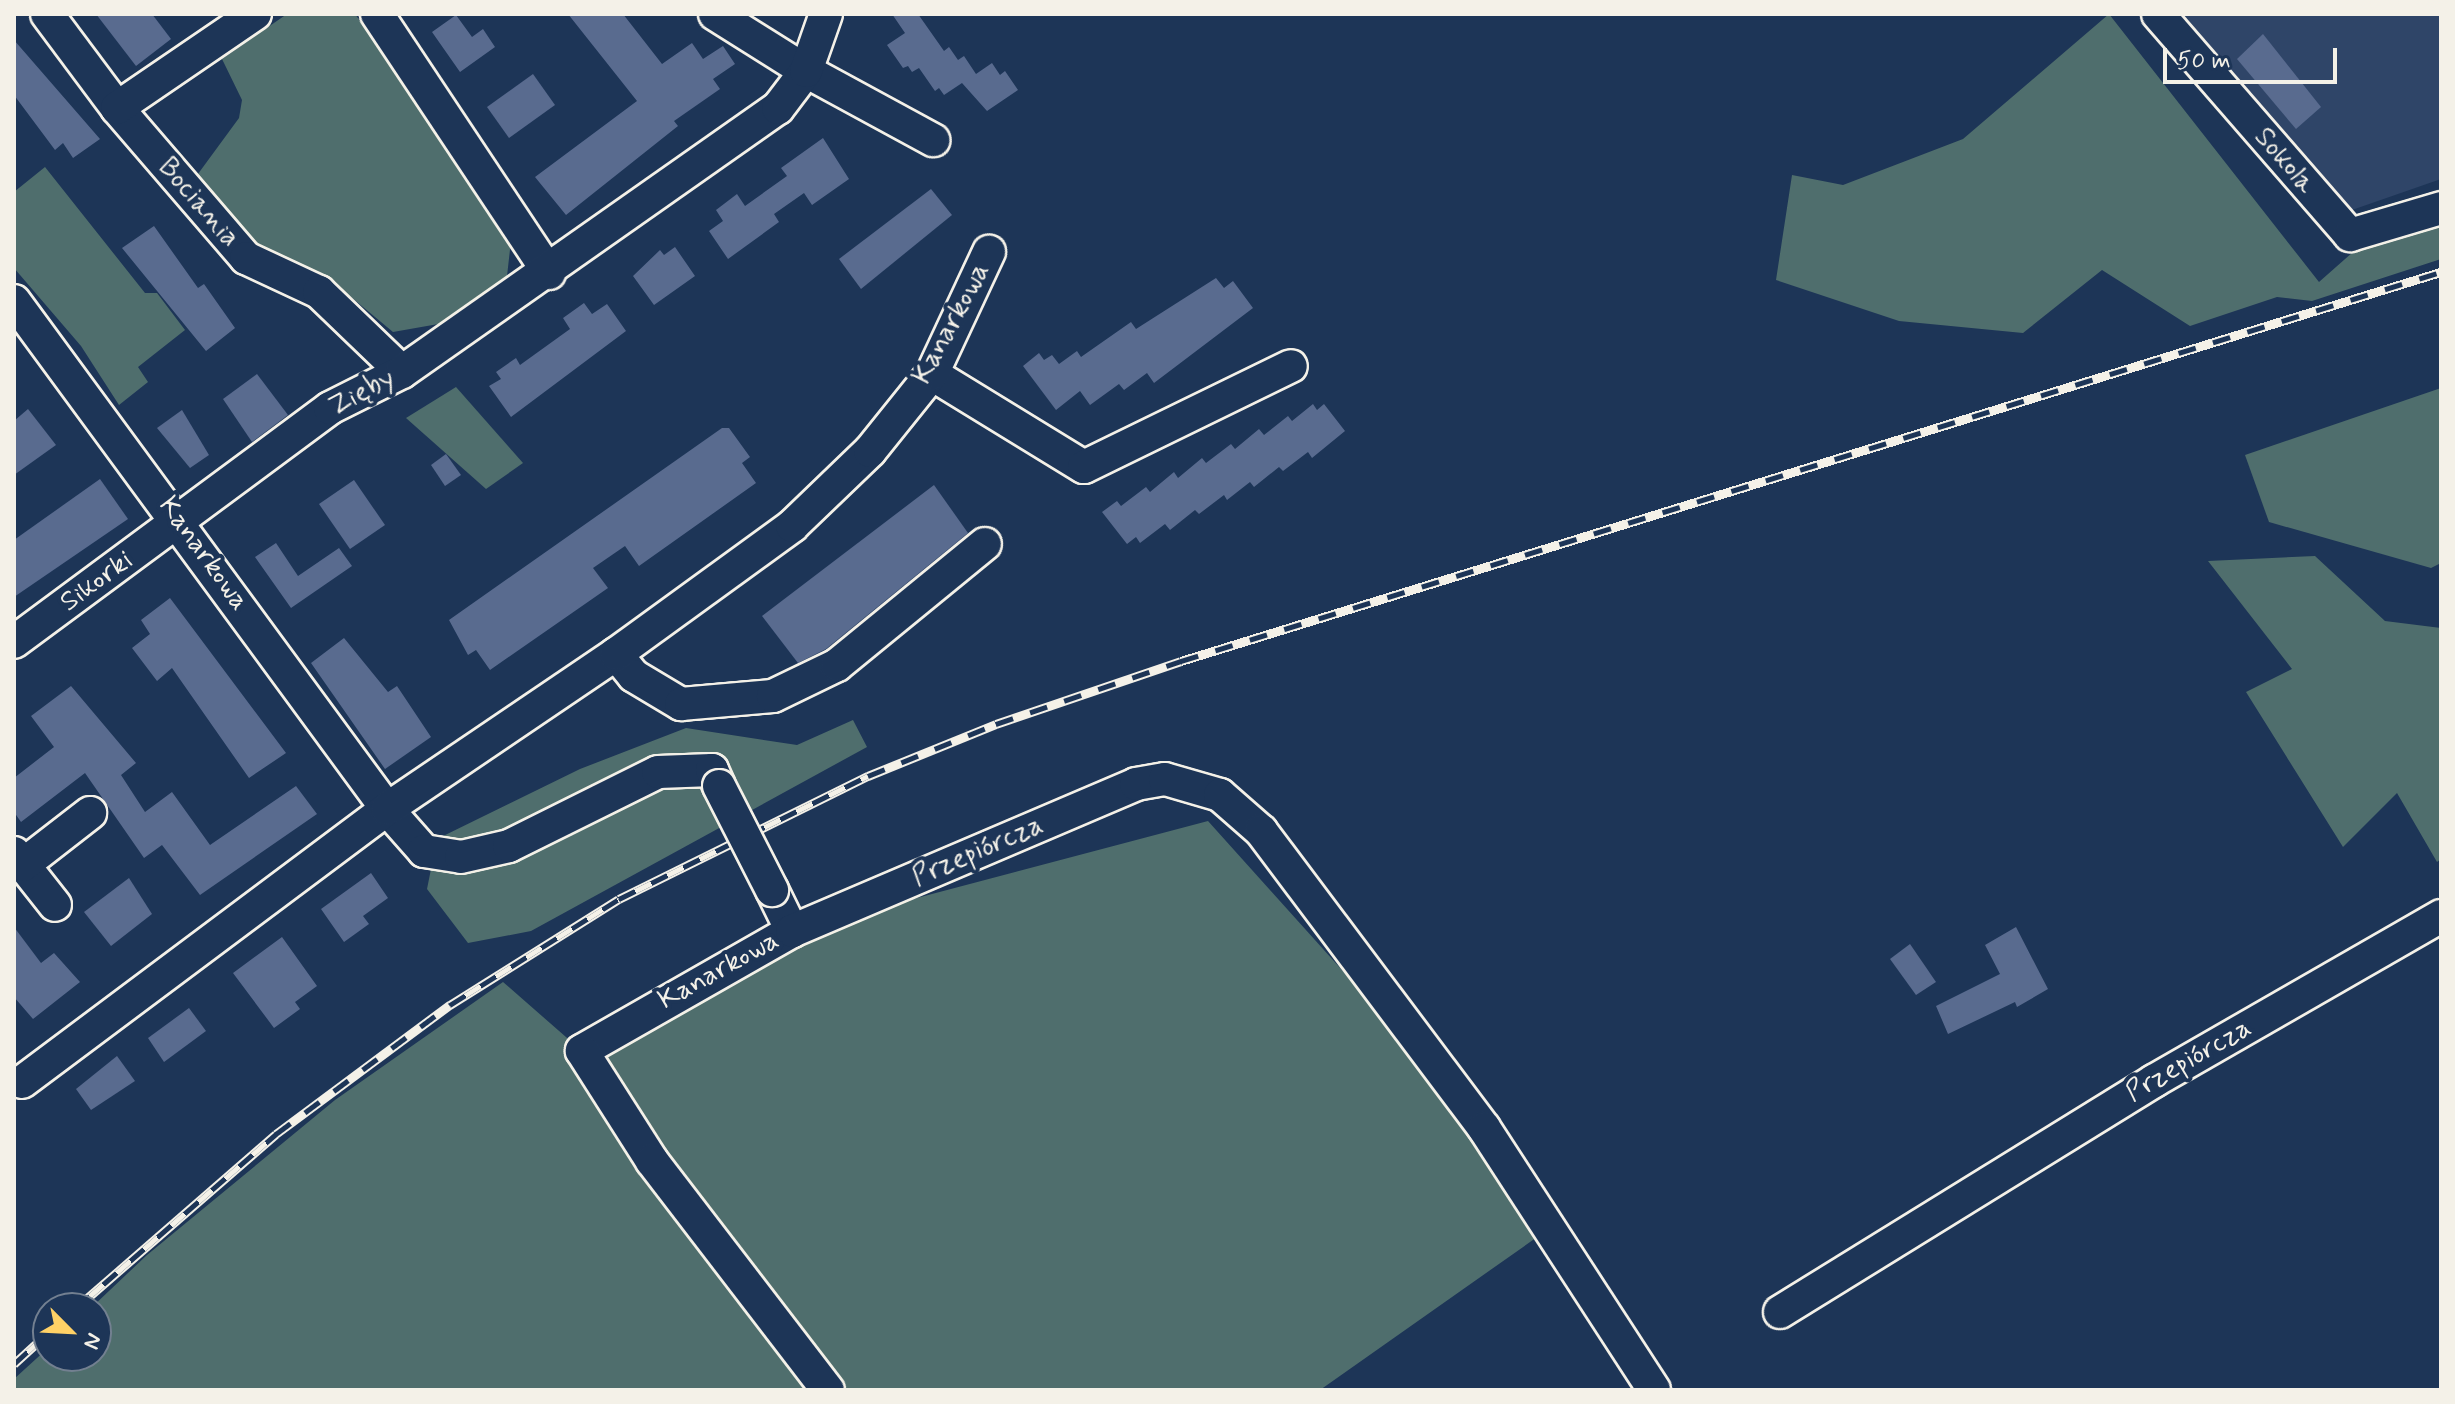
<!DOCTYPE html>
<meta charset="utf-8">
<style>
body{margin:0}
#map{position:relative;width:2455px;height:1404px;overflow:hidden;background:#1d3557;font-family:Mynerve,sans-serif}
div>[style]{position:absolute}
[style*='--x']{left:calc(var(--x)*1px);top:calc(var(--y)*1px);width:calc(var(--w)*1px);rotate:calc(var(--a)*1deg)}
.built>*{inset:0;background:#2f4568}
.green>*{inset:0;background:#4f6e6d}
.building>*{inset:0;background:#596b8f}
.roads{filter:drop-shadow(2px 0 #f4f1e8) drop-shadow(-2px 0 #f4f1e8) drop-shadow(0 2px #f4f1e8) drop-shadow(0 -2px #f4f1e8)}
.minor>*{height:32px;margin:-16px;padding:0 16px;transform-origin:16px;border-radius:16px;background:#1d3557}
.rail>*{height:9px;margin-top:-4.5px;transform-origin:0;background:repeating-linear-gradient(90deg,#1d3557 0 18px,#f4f1e8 0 36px);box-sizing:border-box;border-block:2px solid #f4f1e8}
.bridges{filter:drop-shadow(2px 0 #f4f1e8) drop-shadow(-2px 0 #f4f1e8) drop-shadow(0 2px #f4f1e8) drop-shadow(0 -2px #f4f1e8)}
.minor-bridge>*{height:32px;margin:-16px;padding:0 16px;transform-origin:16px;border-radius:16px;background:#1d3557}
span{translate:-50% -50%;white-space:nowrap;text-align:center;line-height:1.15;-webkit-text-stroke:8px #1d3557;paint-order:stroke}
.street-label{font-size:28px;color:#f4f1e8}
.frame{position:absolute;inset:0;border:16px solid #f4f1e8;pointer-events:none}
.north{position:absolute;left:32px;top:1292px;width:80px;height:80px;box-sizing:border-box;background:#1d3557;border:2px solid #738091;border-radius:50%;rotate:114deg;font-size:22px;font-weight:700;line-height:32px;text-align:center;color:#f4f1e8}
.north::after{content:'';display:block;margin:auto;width:28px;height:36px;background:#ffd166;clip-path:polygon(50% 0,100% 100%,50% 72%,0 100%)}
.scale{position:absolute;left:2163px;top:48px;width:174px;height:36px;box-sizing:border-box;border:4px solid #f4f1e8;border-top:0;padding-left:10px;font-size:24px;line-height:28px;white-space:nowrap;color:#f4f1e8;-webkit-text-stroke:6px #1d3557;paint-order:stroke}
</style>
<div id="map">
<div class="built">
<i style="clip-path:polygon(2161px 14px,2441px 14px,2441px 179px,2329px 218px)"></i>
</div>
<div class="green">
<i style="clip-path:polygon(287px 14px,355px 14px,512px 232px,507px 276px,444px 323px,393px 332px,351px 297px,238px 235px,195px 178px,239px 118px,242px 100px,222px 59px)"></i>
<i style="clip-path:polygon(2109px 14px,2319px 282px,2353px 252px,2441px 225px,2441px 259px,2312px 301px,2277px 297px,2190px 326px,2102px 270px,2023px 333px,1899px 321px,1776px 280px,1792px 175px,1843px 185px,1963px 139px)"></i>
<i style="clip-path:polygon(45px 167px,145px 293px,157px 293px,185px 330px,138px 367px,148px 382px,119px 405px,81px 346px,14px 268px,14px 192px)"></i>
<i style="clip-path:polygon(456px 387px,523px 463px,486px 489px,406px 418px)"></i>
<i style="clip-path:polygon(2441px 388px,2441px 563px,2431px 568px,2269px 522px,2245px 455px)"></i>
<i style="clip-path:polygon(2315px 556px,2385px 621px,2441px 628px,2441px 859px,2437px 862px,2397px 793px,2343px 847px,2246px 692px,2292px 669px,2208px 561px)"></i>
<i style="clip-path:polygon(853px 720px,867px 747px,531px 931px,468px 943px,427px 889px,437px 839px,580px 769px,686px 728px,797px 745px)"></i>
<i style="clip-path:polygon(1208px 821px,1484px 1128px,1550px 1228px,1320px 1390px,14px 1390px,14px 1379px,48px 1348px,48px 1356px,96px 1356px,96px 1308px,91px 1308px,147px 1255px,335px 1100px,503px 982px,582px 1051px,792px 931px)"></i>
</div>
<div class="building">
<i style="clip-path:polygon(96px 14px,152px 14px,171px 39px,136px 66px)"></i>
<i style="clip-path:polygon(568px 14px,623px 14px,662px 64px,692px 43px,703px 59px,723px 46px,735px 64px,713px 79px,720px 89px,674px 121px,678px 126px,566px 215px,535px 177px,637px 101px)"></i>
<i style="clip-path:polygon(892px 14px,918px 14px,944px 51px,949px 47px,958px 60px,964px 56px,976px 74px,992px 63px,1000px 75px,1005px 71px,1018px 90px,987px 111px,962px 83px,944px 95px,939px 88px,935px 91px,919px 68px,912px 72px,908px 66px,903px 68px,887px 45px,905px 33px)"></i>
<i style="clip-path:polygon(456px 15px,472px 37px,483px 29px,495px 47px,460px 72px,432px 32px)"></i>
<i style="clip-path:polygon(2263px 34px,2321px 107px,2296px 129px,2237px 59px)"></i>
<i style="clip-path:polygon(14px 40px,100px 139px,73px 158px,63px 143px,55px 150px,14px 95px)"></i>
<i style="clip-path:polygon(533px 74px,555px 105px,509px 138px,487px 107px)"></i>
<i style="clip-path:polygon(823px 138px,849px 179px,812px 205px,804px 193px,774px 214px,779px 222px,728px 259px,709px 231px,723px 221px,716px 210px,737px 194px,745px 206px,787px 176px,781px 168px)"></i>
<i style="clip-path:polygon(931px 189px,952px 215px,861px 289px,839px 259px)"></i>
<i style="clip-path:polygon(154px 226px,198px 288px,204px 284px,235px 328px,206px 351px,122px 248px)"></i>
<i style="clip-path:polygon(675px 247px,695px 276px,654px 305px,633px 276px,660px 250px,664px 255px)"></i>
<i style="clip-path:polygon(1216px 278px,1224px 288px,1233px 281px,1253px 308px,1154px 383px,1147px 373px,1124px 390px,1119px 384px,1090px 405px,1080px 391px,1056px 410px,1023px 366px,1039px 353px,1044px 360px,1052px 355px,1059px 364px,1077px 351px,1081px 357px,1131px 322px,1136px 329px)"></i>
<i style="clip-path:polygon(584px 303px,592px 314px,607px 304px,626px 331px,511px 417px,489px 386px,501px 379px,496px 372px,516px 358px,520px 365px,570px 329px,563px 318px)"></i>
<i style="clip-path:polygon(257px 374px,288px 415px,252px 442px,223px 399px)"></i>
<i style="clip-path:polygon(1313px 404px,1317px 410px,1324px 404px,1345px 431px,1312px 458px,1308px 452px,1283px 471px,1279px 467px,1254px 487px,1250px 482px,1227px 500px,1224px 495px,1199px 514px,1195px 510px,1170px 530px,1165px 524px,1140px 543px,1136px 537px,1127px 544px,1102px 512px,1117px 501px,1121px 506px,1146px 487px,1150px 492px,1174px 472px,1178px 478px,1202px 458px,1206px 463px,1231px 444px,1235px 449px,1259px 429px,1264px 435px,1288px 416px,1292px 421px)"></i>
<i style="clip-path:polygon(28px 409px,56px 445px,14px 475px,14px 421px)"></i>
<i style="clip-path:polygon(182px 410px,209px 455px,190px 468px,157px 428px)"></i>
<i style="clip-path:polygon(722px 428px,729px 428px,750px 457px,742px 463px,756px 483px,639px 566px,625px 546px,593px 568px,608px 588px,490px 670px,476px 650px,468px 655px,449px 620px)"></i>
<i style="clip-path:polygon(446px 454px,461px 475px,445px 486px,431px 465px)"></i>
<i style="clip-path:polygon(100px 479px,128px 519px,14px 597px,14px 540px)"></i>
<i style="clip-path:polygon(354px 480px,385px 525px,350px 549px,319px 504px)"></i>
<i style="clip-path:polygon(934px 485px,968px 533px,826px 649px,798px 663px,762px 616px)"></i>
<i style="clip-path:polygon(276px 543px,298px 576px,339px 548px,352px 566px,291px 608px,255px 557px)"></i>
<i style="clip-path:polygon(170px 598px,286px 753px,249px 778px,172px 668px,157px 681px,132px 648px,150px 634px,141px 620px)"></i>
<i style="clip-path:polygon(344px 638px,388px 692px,397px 686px,431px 737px,385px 769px,311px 663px)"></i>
<i style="clip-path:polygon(71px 686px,136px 763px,121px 775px,145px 812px,172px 792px,210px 845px,296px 786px,317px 814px,200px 895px,162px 845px,144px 858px,85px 773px,21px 822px,14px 812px,14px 778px,54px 747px,31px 716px)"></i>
<i style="clip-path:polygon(371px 873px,388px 898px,363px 916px,369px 924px,344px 942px,321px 909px)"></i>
<i style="clip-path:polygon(129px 878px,152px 914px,111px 946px,84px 912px)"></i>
<i style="clip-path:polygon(14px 927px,41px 963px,54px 953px,80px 982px,33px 1019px,14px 997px)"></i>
<i style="clip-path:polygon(2016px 927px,2048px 989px,2017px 1007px,2015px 1002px,1948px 1034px,1936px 1006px,2000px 974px,1985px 945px)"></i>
<i style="clip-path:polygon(282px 937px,317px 986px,295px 1002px,300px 1009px,274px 1028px,233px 973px)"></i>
<i style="clip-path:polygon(1910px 944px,1936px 982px,1916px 995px,1890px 959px)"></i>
<i style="clip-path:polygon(189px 1008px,206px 1031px,164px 1062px,148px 1038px)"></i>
<i style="clip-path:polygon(117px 1056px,135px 1081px,91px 1110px,76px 1089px)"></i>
</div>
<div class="roads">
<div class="minor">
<i style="--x:47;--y:14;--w:117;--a:53.3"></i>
<i style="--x:117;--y:108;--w:198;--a:49.3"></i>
<i style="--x:246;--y:258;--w:81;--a:25"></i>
<i style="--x:319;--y:292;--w:115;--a:43.9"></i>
<i style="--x:377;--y:14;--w:311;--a:56.4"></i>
<i style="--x:715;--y:14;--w:107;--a:32.1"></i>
<i style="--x:806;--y:71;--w:145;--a:28.5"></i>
<i style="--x:2158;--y:14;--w:293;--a:49"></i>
<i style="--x:2350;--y:235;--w:95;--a:-16.5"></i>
<i style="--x:117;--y:108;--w:167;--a:-34.3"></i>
<i style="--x:14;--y:301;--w:630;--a:53.71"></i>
<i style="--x:387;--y:809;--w:56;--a:48.6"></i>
<i style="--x:424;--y:851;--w:37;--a:9"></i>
<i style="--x:461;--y:857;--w:49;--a:-12.9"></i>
<i style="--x:509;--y:846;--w:166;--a:-26.4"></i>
<i style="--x:658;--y:772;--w:54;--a:-2.1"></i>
<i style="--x:712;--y:770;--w:17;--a:66"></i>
<i style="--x:932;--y:374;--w:178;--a:31.5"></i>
<i style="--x:1084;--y:467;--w:230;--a:-26"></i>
<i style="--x:14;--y:642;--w:393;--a:-36.5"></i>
<i style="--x:330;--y:408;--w:80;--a:-26.6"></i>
<i style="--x:402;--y:372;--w:459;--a:-35.1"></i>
<i style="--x:778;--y:108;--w:46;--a:-52.9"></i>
<i style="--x:806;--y:71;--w:60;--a:-70.7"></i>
<i style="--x:616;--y:654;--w:28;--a:51"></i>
<i style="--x:634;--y:676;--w:55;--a:30.8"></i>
<i style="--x:681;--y:704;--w:92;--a:-5"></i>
<i style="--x:773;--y:696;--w:71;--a:-25.8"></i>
<i style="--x:837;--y:665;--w:191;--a:-39.3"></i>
<i style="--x:14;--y:853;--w:66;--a:51.7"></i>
<i style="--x:23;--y:865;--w:85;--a:-37.8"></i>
<i style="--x:772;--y:890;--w:46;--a:64"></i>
<i style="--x:792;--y:931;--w:242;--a:150.3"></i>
<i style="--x:582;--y:1051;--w:130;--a:57.5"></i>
<i style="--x:652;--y:1161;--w:289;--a:52.5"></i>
<i style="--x:792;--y:931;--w:374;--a:-23.1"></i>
<i style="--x:1136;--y:784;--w:29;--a:-10"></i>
<i style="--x:1165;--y:779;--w:57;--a:16.2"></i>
<i style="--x:1220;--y:795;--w:55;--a:41.3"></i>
<i style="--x:1261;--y:831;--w:371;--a:53.1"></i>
<i style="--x:1484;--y:1128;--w:312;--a:57"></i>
<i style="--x:22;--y:1082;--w:456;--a:-36.8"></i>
<i style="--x:387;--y:809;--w:277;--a:-34.1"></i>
<i style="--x:616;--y:654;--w:218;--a:-36"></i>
<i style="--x:792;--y:526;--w:108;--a:-43.9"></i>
<i style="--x:870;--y:451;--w:99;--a:-51.2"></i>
<i style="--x:932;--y:374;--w:135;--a:-65"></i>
<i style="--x:1780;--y:1312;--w:440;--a:-31.7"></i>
<i style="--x:2154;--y:1081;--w:331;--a:-29.9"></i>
</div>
</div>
<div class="rail">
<i style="--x:76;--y:1308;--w:265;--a:-41"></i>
<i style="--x:276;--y:1134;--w:217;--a:-36.6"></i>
<i style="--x:450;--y:1005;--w:199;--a:-32.1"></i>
<i style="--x:619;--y:899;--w:278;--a:-26.3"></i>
<i style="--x:868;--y:776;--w:138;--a:-22.1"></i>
<i style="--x:996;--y:724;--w:195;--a:-18.8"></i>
<i style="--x:1181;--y:661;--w:1319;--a:-17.16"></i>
<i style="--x:14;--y:1364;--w:46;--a:-42.4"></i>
</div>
<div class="bridges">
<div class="minor-bridge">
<i style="--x:719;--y:786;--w:117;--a:63"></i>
</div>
</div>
<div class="street-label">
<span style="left:2284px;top:161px;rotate:49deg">Sokola</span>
<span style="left:198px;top:203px;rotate:49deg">Bociania</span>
<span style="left:952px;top:324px;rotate:-62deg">Kanarkowa</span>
<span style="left:362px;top:393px;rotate:-28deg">Zięby</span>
<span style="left:203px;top:554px;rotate:54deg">Kanarkowa</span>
<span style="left:97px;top:582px;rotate:-36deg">Sikorki</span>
<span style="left:978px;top:852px;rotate:-23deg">Przepiórcza</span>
<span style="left:719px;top:971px;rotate:-29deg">Kanarkowa</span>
<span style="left:2189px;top:1061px;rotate:-30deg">Przepiórcza</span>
</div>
<div class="frame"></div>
<div class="north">N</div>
<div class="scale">50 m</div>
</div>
